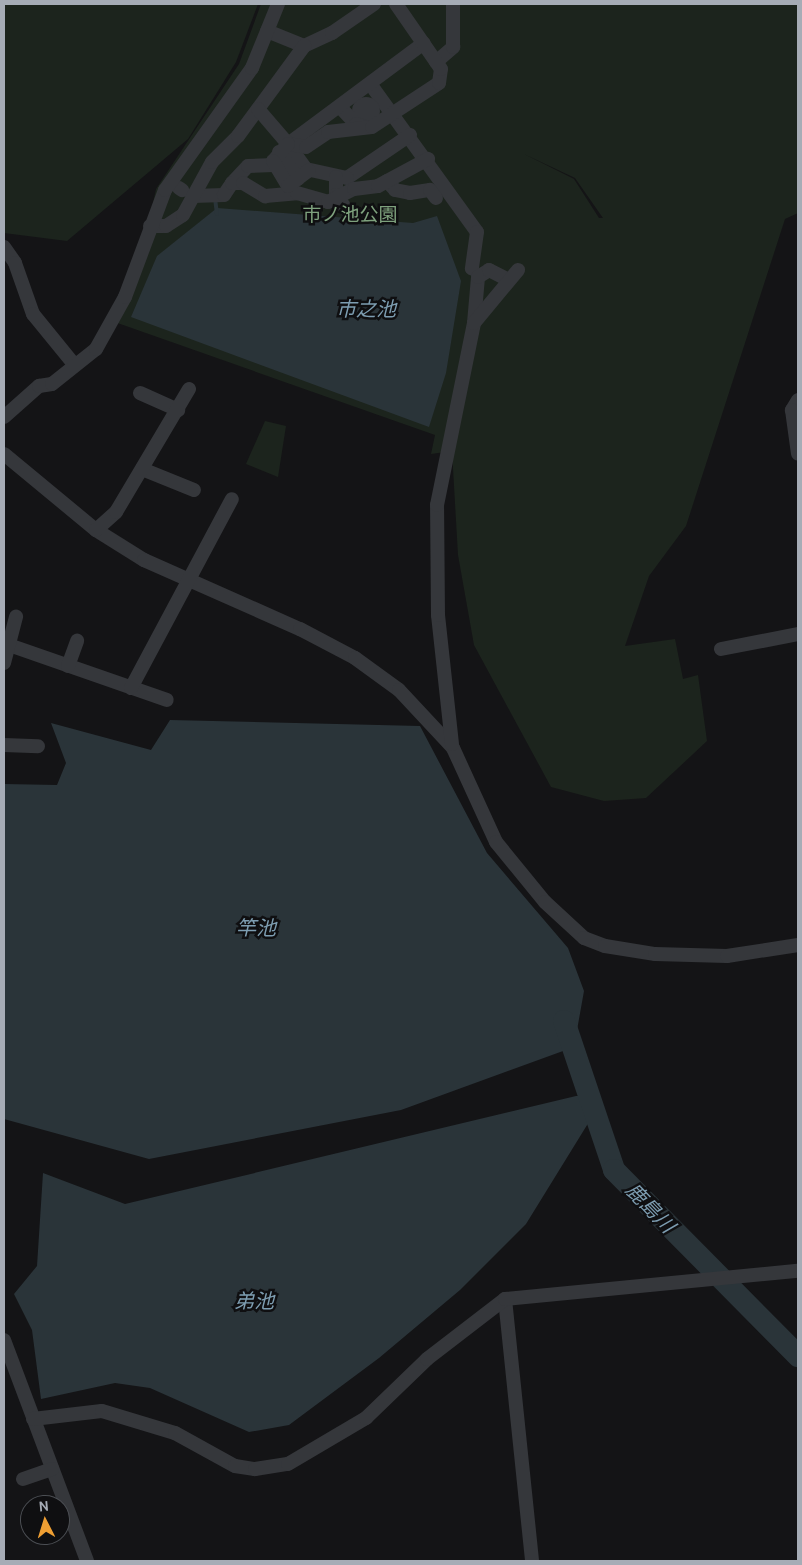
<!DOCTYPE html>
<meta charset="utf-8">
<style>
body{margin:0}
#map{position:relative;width:802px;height:1565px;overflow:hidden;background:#141416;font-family:Cabin,"Noto Sans JP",sans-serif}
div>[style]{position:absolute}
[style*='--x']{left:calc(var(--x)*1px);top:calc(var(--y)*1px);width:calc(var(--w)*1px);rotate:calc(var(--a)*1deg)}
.green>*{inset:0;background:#1c241d}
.water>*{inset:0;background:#2a3439}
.stream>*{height:4px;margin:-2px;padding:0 2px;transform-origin:2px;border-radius:2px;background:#2a3439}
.river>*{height:22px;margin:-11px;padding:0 11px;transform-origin:11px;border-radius:11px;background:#2a3439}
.minor>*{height:14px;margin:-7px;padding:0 7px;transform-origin:7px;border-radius:7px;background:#35373b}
.minor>.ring{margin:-7px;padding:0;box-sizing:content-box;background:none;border:14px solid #35373b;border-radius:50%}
.minor-bridge>*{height:14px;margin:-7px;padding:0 7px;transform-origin:7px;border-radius:7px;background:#35373b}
span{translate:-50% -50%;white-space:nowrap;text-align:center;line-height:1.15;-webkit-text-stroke:5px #0f0f11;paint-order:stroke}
.park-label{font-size:19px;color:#7ea17d}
.water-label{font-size:20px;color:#7d9db1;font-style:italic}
.frame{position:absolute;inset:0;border:5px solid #a6acb6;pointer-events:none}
.north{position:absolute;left:20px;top:1495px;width:50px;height:50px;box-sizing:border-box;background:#0f0f11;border:1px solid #4b4e53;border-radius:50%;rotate:355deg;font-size:14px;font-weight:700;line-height:20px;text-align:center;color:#a6acb6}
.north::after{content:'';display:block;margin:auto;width:18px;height:22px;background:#ef9f33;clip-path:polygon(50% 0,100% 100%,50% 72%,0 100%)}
</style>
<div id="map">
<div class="green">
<i style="clip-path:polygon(4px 4px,258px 4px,236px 62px,188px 139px,67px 241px,4px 233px)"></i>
<i style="clip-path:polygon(evenodd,261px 4px,456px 4px,458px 46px,458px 4px,798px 4px,798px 213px,785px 219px,686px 526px,649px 576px,625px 646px,675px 639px,683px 679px,698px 675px,707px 741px,646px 798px,604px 801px,551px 787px,474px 645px,458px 555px,452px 451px,431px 454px,435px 435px,109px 320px,150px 217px,156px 189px,239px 64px,261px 4px,524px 154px,575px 178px,603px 218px,599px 218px,574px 179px,524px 154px)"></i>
<i style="clip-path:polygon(265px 421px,286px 426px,278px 477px,246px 464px)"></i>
</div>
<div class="water">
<i style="clip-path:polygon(217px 208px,413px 223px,437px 216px,461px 281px,446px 373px,429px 427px,131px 317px,157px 256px)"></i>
<i style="clip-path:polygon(170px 720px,420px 726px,487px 853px,568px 948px,584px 991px,574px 1047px,401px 1110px,149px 1159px,4px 1119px,4px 784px,57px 785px,66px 763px,51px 723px,151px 750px)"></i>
<i style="clip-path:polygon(576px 1096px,585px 1096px,592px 1117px,526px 1224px,460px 1290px,379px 1358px,289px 1425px,249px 1432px,150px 1388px,115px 1383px,41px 1399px,32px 1330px,14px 1294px,37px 1266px,43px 1173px,125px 1204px)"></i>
</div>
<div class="stream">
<i style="--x:215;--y:198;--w:16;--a:83"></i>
</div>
<div class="river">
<i style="--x:564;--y:1021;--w:157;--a:71.4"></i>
<i style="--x:614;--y:1170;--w:262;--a:45.3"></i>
</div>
<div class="minor">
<i style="--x:267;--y:31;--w:40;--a:22"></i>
<i style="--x:304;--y:46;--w:31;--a:-25"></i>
<i style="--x:332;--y:33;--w:51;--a:-34.6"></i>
<i style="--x:436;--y:62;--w:23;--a:-41"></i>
<i style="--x:453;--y:47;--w:43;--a:-90"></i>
<i style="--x:371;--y:85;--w:181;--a:54.2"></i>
<i style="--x:477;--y:232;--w:37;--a:98"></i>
<i class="ring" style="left:359px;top:104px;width:0;height:0"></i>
<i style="--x:340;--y:107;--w:23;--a:47"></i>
<i style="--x:356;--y:124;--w:9;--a:18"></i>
<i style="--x:410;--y:135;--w:76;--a:145.7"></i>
<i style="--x:347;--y:178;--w:42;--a:-167.6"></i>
<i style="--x:306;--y:169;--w:31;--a:-126"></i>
<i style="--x:288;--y:144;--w:169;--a:-36.6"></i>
<i style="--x:288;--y:144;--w:18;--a:9"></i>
<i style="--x:306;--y:147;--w:27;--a:-34"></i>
<i style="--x:328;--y:132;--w:44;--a:-6.5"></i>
<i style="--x:372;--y:127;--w:80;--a:-33.3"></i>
<i style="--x:439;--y:83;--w:14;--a:-82"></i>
<i style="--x:441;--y:69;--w:79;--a:-124.7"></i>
<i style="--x:279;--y:152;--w:33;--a:55"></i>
<i style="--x:336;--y:177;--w:18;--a:90"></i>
<i style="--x:336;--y:195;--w:22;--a:54"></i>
<i style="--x:387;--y:181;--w:12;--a:48"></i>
<i style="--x:395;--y:190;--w:15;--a:11"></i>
<i style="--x:410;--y:193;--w:20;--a:-9"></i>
<i style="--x:430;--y:190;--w:10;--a:53"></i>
<i style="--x:232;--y:183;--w:23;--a:-47"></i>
<i style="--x:248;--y:166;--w:26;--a:-2"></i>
<i style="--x:179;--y:188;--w:4;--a:34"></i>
<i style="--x:193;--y:196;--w:31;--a:-2"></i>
<i style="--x:224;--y:195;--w:14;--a:-56"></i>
<i style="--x:232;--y:183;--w:11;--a:0"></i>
<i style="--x:243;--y:183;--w:26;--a:31"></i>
<i style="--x:265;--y:196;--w:32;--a:-5"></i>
<i style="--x:297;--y:193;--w:32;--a:16"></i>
<i style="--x:328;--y:202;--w:29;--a:-27"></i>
<i style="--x:354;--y:189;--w:24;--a:-7"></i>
<i style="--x:378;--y:186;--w:57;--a:-28.4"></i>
<i style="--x:150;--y:226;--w:16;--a:0"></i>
<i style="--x:166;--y:226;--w:20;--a:-33"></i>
<i style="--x:183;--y:215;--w:60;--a:-61.3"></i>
<i style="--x:212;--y:162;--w:37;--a:-45"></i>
<i style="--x:238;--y:136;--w:112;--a:-53.7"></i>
<i style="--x:4;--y:247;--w:19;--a:55"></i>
<i style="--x:15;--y:263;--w:54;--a:70.6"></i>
<i style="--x:33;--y:314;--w:63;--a:50.8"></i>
<i style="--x:474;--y:323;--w:46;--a:-85"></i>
<i style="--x:478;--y:277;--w:13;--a:-32"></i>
<i style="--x:489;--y:270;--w:22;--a:27"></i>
<i style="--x:140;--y:393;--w:42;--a:24.1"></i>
<i style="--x:798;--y:400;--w:12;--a:121"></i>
<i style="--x:792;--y:410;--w:44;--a:82.2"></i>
<i style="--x:4;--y:417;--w:47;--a:-41.5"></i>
<i style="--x:39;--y:386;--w:13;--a:-9"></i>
<i style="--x:52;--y:384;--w:56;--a:-38.5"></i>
<i style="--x:96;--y:349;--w:60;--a:-60.9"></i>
<i style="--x:125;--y:297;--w:114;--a:-69.5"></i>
<i style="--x:165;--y:190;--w:150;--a:-54.5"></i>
<i style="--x:252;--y:68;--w:69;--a:-67.9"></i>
<i style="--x:4;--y:454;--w:119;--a:39.6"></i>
<i style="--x:96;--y:530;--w:57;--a:32"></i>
<i style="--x:144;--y:560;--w:171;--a:23.9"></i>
<i style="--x:300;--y:629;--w:62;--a:27.8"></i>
<i style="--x:355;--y:658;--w:54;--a:36"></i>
<i style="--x:399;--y:690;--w:79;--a:47"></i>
<i style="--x:453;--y:748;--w:103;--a:65.4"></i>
<i style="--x:496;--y:842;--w:77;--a:50.8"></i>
<i style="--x:545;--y:902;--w:53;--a:42.7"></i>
<i style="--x:584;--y:938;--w:22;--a:21"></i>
<i style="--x:605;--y:946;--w:51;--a:9.1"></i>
<i style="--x:655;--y:954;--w:72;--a:1.6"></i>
<i style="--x:727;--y:956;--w:72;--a:-8.8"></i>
<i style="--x:142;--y:469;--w:56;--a:22"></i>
<i style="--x:96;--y:530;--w:27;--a:-42"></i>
<i style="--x:116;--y:512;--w:143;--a:-59.3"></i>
<i style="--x:9;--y:645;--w:167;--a:19.2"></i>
<i style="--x:721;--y:649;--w:78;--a:-11"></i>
<i style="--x:4;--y:663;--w:48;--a:-75.4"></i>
<i style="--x:68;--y:666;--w:27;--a:-70"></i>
<i style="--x:131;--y:688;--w:214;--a:-61.9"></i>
<i style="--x:452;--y:744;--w:130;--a:-96.2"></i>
<i style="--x:438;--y:615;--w:110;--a:-90.5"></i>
<i style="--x:437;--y:505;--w:186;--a:-78.5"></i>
<i style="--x:474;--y:323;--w:69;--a:-50.3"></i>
<i style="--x:4;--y:745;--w:34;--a:2"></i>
<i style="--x:505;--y:1299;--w:263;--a:84.1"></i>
<i style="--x:4;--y:1340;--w:236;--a:69.4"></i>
<i style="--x:33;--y:1419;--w:69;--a:-6.6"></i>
<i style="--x:102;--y:1411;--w:76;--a:16.8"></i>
<i style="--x:175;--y:1433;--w:68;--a:28.8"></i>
<i style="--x:235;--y:1466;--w:20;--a:9"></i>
<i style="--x:255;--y:1469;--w:33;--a:-9"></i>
<i style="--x:288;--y:1464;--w:91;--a:-30.5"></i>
<i style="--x:366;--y:1418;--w:85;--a:-44"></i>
<i style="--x:427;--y:1359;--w:98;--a:-37.6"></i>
<i style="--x:505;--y:1299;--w:294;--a:-5.5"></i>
<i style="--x:23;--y:1479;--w:31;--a:-19"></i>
</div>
<div class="minor-bridge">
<i style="--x:258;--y:109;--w:46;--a:49.4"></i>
<i style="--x:288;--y:144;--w:23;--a:131"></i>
<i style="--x:273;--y:161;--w:29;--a:59"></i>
<i style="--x:288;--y:186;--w:26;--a:-37"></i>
</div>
<div class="park-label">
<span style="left:350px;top:215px">市ノ池公園</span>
</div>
<div class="water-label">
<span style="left:366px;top:309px">市之池</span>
<span style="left:256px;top:928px">竿池</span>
<span style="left:650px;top:1208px;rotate:46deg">鹿島川</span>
<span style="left:254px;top:1301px">弟池</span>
</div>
<div class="frame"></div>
<div class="north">N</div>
</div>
